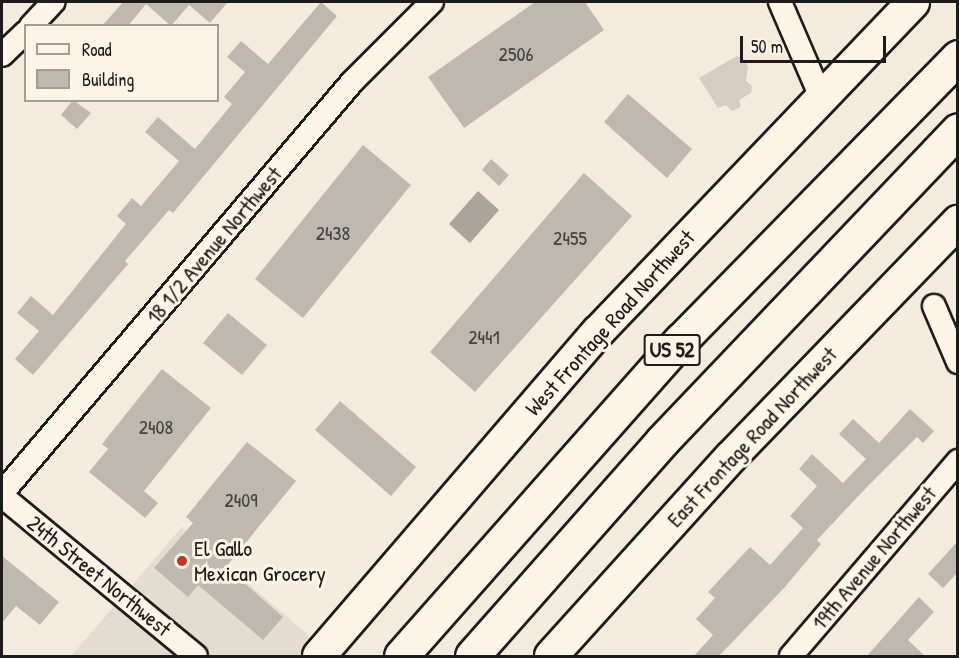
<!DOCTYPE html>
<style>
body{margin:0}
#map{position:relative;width:959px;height:658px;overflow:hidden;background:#f3ecdd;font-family:"Patrick Hand",sans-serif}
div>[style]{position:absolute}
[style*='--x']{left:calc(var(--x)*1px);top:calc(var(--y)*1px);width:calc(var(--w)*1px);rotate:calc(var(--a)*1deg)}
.built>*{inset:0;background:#e3ddcf}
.green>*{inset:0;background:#d3cec1}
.water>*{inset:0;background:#aaa59b}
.building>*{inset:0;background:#beb9ae}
.roads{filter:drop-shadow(2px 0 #1c1c1c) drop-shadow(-2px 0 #1c1c1c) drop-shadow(0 2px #1c1c1c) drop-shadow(0 -2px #1c1c1c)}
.street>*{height:22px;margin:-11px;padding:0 11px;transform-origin:11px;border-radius:11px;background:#fcf5e5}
.secondary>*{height:32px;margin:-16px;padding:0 16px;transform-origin:16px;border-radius:16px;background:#fcf5e5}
.highway>*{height:33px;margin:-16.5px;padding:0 16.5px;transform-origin:16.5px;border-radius:16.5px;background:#fcf5e5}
.dots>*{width:16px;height:16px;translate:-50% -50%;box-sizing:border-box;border:3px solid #fcf5e5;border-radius:50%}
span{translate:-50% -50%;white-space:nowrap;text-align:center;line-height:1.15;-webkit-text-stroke:6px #fcf5e5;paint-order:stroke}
.number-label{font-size:20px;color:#444340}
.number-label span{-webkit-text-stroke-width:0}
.shield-label span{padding:2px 4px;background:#fcf5e5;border:2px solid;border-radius:4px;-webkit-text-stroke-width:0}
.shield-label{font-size:21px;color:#1c1c1c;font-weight:700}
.street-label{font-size:22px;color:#1c1c1c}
.poi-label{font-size:22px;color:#1c1c1c}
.left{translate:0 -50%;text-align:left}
.frame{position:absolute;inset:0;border:3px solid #1c1c1c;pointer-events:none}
.legend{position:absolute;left:24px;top:24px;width:195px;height:78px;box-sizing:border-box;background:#fcf5e5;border:2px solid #a29e95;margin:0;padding:8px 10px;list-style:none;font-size:18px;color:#1c1c1c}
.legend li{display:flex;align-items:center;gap:12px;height:30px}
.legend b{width:30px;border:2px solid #a29e95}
.scale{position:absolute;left:740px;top:36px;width:146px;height:27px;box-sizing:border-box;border:3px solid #1c1c1c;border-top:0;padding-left:8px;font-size:18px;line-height:21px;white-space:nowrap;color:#1c1c1c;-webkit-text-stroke:4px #fcf5e5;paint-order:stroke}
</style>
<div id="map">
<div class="built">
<i style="clip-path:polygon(182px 527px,306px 633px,322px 656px,71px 656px)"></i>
</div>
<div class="green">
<i style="clip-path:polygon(737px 56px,744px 59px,748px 67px,746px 81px,752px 86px,751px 93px,739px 100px,741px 107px,732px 111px,726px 105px,718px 108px,699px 78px)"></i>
</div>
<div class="water">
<i style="clip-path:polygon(478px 191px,499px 210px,470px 243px,449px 224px)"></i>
</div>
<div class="building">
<i style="clip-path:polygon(123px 2px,228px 2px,210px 23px,189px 5px,171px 26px,146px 4px,128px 26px,102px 26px)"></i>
<i style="clip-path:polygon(321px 2px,337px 16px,173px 213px,169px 210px,125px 261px,128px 264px,33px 375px,15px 359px,39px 331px,17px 313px,31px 296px,53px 315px,126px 224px,117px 216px,132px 198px,141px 206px,179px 161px,145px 132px,158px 117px,195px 149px,232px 104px,224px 97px,245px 72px,227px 57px,241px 41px,268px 64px)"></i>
<i style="clip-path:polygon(535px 2px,585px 2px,604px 30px,464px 128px,428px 77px)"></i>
<i style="clip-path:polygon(628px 94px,692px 149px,667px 178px,604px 122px)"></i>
<i style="clip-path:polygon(73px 100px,91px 113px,77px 129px,61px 115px)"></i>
<i style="clip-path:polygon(363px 145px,411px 185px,303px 318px,255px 279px)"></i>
<i style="clip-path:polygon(491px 159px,509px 175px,499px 186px,482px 170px)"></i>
<i style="clip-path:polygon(584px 173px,632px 216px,475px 392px,430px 352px)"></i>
<i style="clip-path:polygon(228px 313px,267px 345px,242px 375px,203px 343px)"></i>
<i style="clip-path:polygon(162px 369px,211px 408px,144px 491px,158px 503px,145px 518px,89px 472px,108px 449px,102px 444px)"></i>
<i style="clip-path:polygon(340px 401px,416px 467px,391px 496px,315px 430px)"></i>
<i style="clip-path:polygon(910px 409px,934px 431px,923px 443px,917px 437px,865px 489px,817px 540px,821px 544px,785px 587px,718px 657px,693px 657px,713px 635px,696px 619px,715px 598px,708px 592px,750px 547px,770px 565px,803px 528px,790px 516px,817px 486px,799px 469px,812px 454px,843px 483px,866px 459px,839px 434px,853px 419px,879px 443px)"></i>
<i style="clip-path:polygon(247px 442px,296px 481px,226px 567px,283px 617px,263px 640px,198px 585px,188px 597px,154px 568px,193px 523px,186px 517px)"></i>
<i style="clip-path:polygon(957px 542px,957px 573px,943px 588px,928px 574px)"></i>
<i style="clip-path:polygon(2px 556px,59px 602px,40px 625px,16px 606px,2px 623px)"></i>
<i style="clip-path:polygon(919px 597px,934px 612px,908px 640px,926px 657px,866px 657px)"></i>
</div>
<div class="roads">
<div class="street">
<i style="--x:780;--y:2;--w:101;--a:66.7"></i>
<i style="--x:31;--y:26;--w:33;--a:-47"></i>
<i style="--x:2;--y:55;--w:33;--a:-44"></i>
<i style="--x:934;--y:306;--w:61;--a:66.8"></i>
<i style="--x:2;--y:493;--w:540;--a:-49.58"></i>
<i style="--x:352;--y:82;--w:113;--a:-45"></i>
<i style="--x:2;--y:496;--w:251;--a:39.5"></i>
<i style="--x:791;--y:656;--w:257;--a:-49.4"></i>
</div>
<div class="secondary">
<i style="--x:319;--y:656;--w:428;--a:-49.3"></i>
<i style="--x:598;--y:332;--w:456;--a:-46.3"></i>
<i style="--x:551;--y:656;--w:268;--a:-47.9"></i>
<i style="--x:731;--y:457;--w:327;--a:-46"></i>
</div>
<div class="highway">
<i style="--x:401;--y:656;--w:422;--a:-48.5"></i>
<i style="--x:681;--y:340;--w:396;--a:-45.6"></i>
<i style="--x:472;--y:656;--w:287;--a:-48.5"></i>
<i style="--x:662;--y:441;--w:429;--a:-46.4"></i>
</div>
</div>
<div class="dots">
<i style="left:182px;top:561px;background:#c8321e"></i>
</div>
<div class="number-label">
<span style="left:516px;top:53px">2506</span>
<span style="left:333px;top:232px">2438</span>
<span style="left:570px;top:237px">2455</span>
<span style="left:484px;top:336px">2441</span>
<span style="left:156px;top:426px">2408</span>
<span style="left:241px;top:499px">2409</span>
</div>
<div class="shield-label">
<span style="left:672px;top:350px">US 52</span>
</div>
<div class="street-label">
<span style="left:214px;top:245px;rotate:-50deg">18 1/2 Avenue Northwest</span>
<span style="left:610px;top:323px;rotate:-48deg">West Frontage Road Northwest</span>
<span style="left:752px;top:437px;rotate:-47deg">East Frontage Road Northwest</span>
<span style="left:874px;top:558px;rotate:-50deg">19th Avenue Northwest</span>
<span style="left:99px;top:576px;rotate:39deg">24th Street Northwest</span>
</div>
<div class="poi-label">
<span class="left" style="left:194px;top:561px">El Gallo<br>Mexican Grocery</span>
</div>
<div class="frame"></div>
<ul class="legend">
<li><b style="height:8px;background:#fcf5e5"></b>Road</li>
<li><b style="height:16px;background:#beb9ae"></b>Building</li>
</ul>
<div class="scale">50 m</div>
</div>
